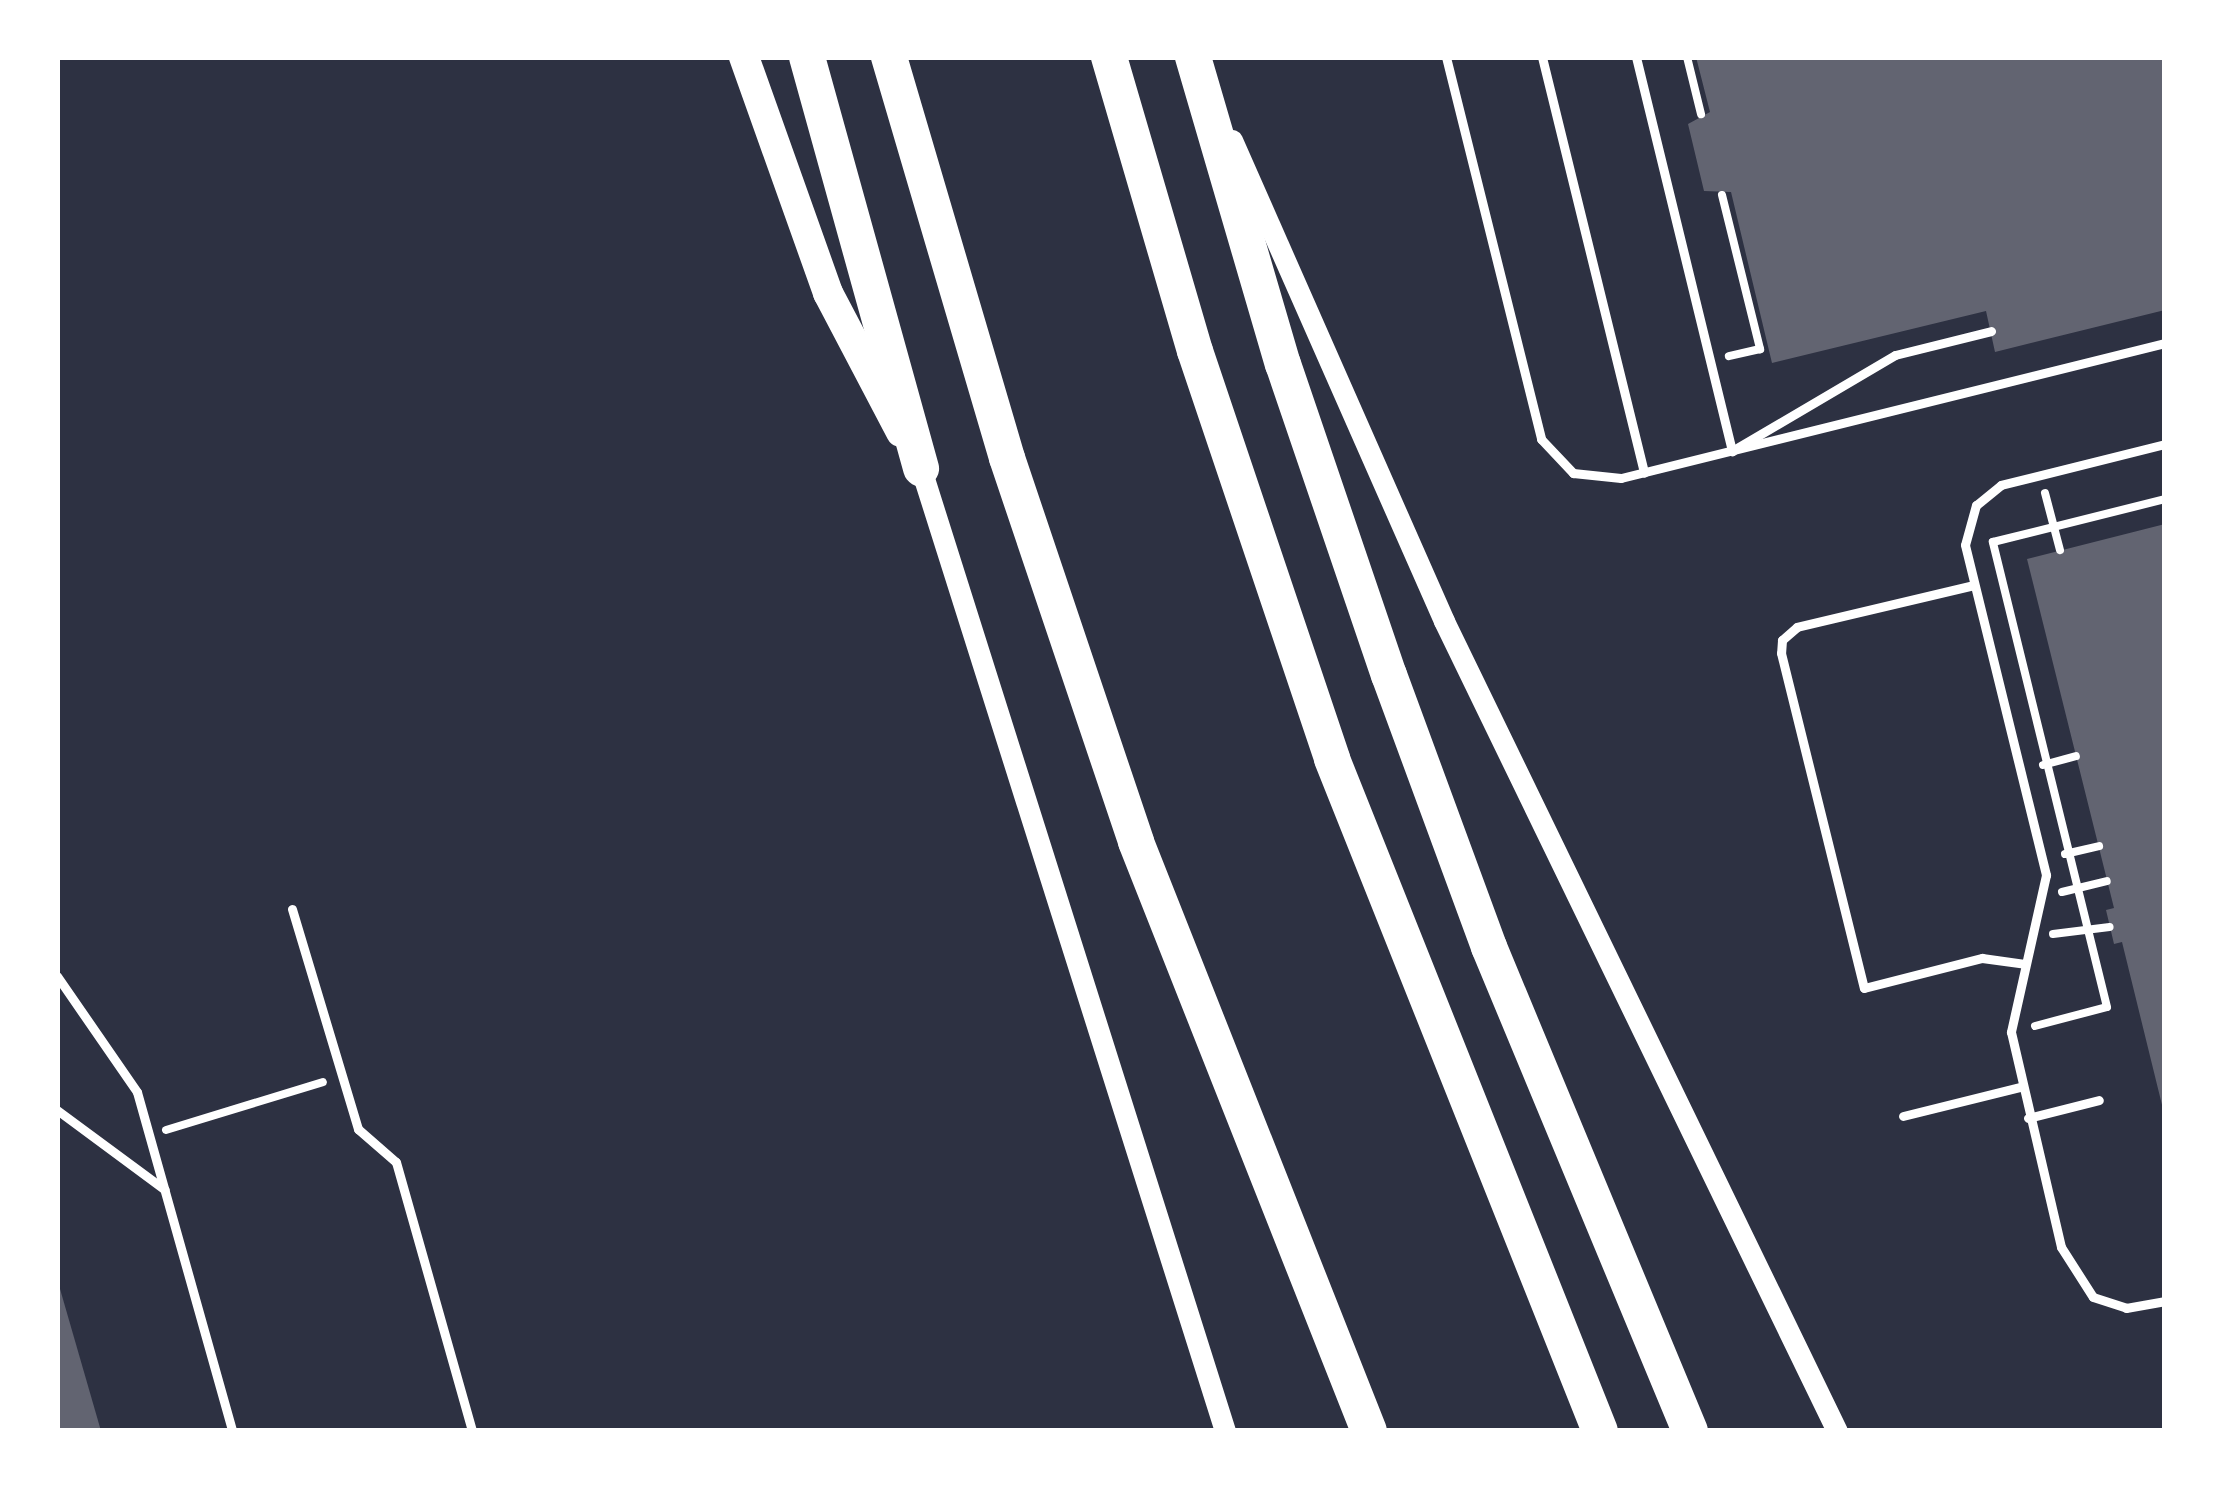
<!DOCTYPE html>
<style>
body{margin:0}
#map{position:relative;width:2222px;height:1488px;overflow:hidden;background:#2d3142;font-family:Rubik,sans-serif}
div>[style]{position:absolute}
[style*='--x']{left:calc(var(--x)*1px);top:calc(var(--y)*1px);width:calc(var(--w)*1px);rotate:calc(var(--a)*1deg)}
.building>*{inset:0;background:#626471}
.path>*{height:8px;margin:-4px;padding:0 4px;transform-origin:4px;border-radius:4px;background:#fff}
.service>*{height:9px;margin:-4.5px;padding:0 4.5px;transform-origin:4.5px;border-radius:4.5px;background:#fff}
.tertiary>*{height:21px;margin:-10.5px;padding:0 10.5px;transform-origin:10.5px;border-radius:10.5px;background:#fff}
.primary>*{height:30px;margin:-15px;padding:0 15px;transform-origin:15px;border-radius:15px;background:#fff}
.motorway>*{height:36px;margin:-18px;padding:0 18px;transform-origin:18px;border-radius:18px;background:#fff}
span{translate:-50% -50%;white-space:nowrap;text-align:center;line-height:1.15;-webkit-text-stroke:12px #fff;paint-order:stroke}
.frame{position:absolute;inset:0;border:60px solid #fff;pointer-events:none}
</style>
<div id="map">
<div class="building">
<i style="clip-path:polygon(1696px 57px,2165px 57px,2165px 310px,1995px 352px,1986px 311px,1772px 363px,1731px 192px,1704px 191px,1688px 124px,1710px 112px)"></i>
<i style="clip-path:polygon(2165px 524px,2165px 1109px,2163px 1109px,2122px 942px,2114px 944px,2106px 910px,2114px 908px,2027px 559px)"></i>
<i style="clip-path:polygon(58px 1282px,101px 1431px,57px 1431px)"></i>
</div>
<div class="path">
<i style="--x:1687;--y:57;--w:59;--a:76.2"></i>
<i style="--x:1722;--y:195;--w:159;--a:76.1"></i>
<i style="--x:1760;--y:349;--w:32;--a:167"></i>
<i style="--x:2045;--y:493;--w:59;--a:75.3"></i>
<i style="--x:2043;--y:765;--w:34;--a:-15"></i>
<i style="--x:2065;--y:854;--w:35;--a:-13"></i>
<i style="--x:2062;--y:892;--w:46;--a:-13.7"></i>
<i style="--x:2053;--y:934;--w:57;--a:-7"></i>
<i style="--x:2035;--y:1026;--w:74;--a:-14.8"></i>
<i style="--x:2107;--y:1007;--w:479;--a:-103.8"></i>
<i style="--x:1993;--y:542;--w:177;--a:-14"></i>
<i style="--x:166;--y:1130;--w:164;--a:-17"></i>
</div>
<div class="service">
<i style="--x:1446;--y:57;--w:394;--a:76"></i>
<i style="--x:1541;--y:439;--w:47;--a:46.7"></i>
<i style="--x:1573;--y:473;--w:48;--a:5.9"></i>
<i style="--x:1621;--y:478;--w:561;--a:-13.94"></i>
<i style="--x:1542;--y:57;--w:428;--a:76.2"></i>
<i style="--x:1636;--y:57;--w:406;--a:76.3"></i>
<i style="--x:1732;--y:451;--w:189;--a:-30.5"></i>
<i style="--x:1895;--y:355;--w:99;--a:-14"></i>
<i style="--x:2165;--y:444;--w:169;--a:166"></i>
<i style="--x:2001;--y:485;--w:32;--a:141"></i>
<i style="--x:1976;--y:505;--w:41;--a:105.4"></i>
<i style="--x:1965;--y:545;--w:340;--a:76.2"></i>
<i style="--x:2046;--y:875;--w:161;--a:102.6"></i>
<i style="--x:2011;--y:1032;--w:221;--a:76.9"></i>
<i style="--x:2061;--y:1247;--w:59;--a:57.4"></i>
<i style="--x:2093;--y:1297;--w:35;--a:18"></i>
<i style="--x:2126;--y:1308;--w:40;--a:-10"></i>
<i style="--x:1974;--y:585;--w:182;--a:166.7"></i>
<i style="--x:1797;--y:627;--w:20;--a:139"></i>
<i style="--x:1782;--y:640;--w:13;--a:94"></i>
<i style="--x:1781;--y:653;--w:345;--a:76.1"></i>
<i style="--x:1864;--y:988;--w:122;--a:-14.3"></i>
<i style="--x:1982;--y:958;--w:43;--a:7.9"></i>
<i style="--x:292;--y:909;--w:230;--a:73.3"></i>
<i style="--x:358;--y:1129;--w:50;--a:41"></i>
<i style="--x:396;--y:1162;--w:280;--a:74.2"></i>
<i style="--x:57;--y:976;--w:141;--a:55.4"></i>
<i style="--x:137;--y:1092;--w:352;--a:74.3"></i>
<i style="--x:57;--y:1110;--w:134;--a:36.5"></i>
<i style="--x:1903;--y:1116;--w:121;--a:-13.9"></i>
<i style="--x:2028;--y:1118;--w:73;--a:-14.2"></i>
</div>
<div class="tertiary">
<i style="--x:1232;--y:140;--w:526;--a:66.21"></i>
<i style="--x:1444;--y:621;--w:900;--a:64.12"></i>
<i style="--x:921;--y:469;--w:1009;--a:72.46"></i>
</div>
<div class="primary">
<i style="--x:744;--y:57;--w:251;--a:70.4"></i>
<i style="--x:828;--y:293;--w:157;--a:62.3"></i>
</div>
<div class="motorway">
<i style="--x:807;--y:57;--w:427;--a:74.5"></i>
<i style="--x:889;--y:57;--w:418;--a:73.6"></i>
<i style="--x:1007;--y:458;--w:405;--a:71.4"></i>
<i style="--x:1136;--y:842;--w:633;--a:68.42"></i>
<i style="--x:1109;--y:57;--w:306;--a:73.7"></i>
<i style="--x:1195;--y:351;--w:430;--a:71.4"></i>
<i style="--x:1332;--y:759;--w:723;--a:68.26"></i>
<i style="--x:1193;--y:57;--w:320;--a:73.7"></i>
<i style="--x:1283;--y:364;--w:329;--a:71.2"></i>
<i style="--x:1389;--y:675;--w:290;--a:69.8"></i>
<i style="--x:1489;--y:947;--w:524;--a:67.45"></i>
</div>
<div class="frame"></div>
</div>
